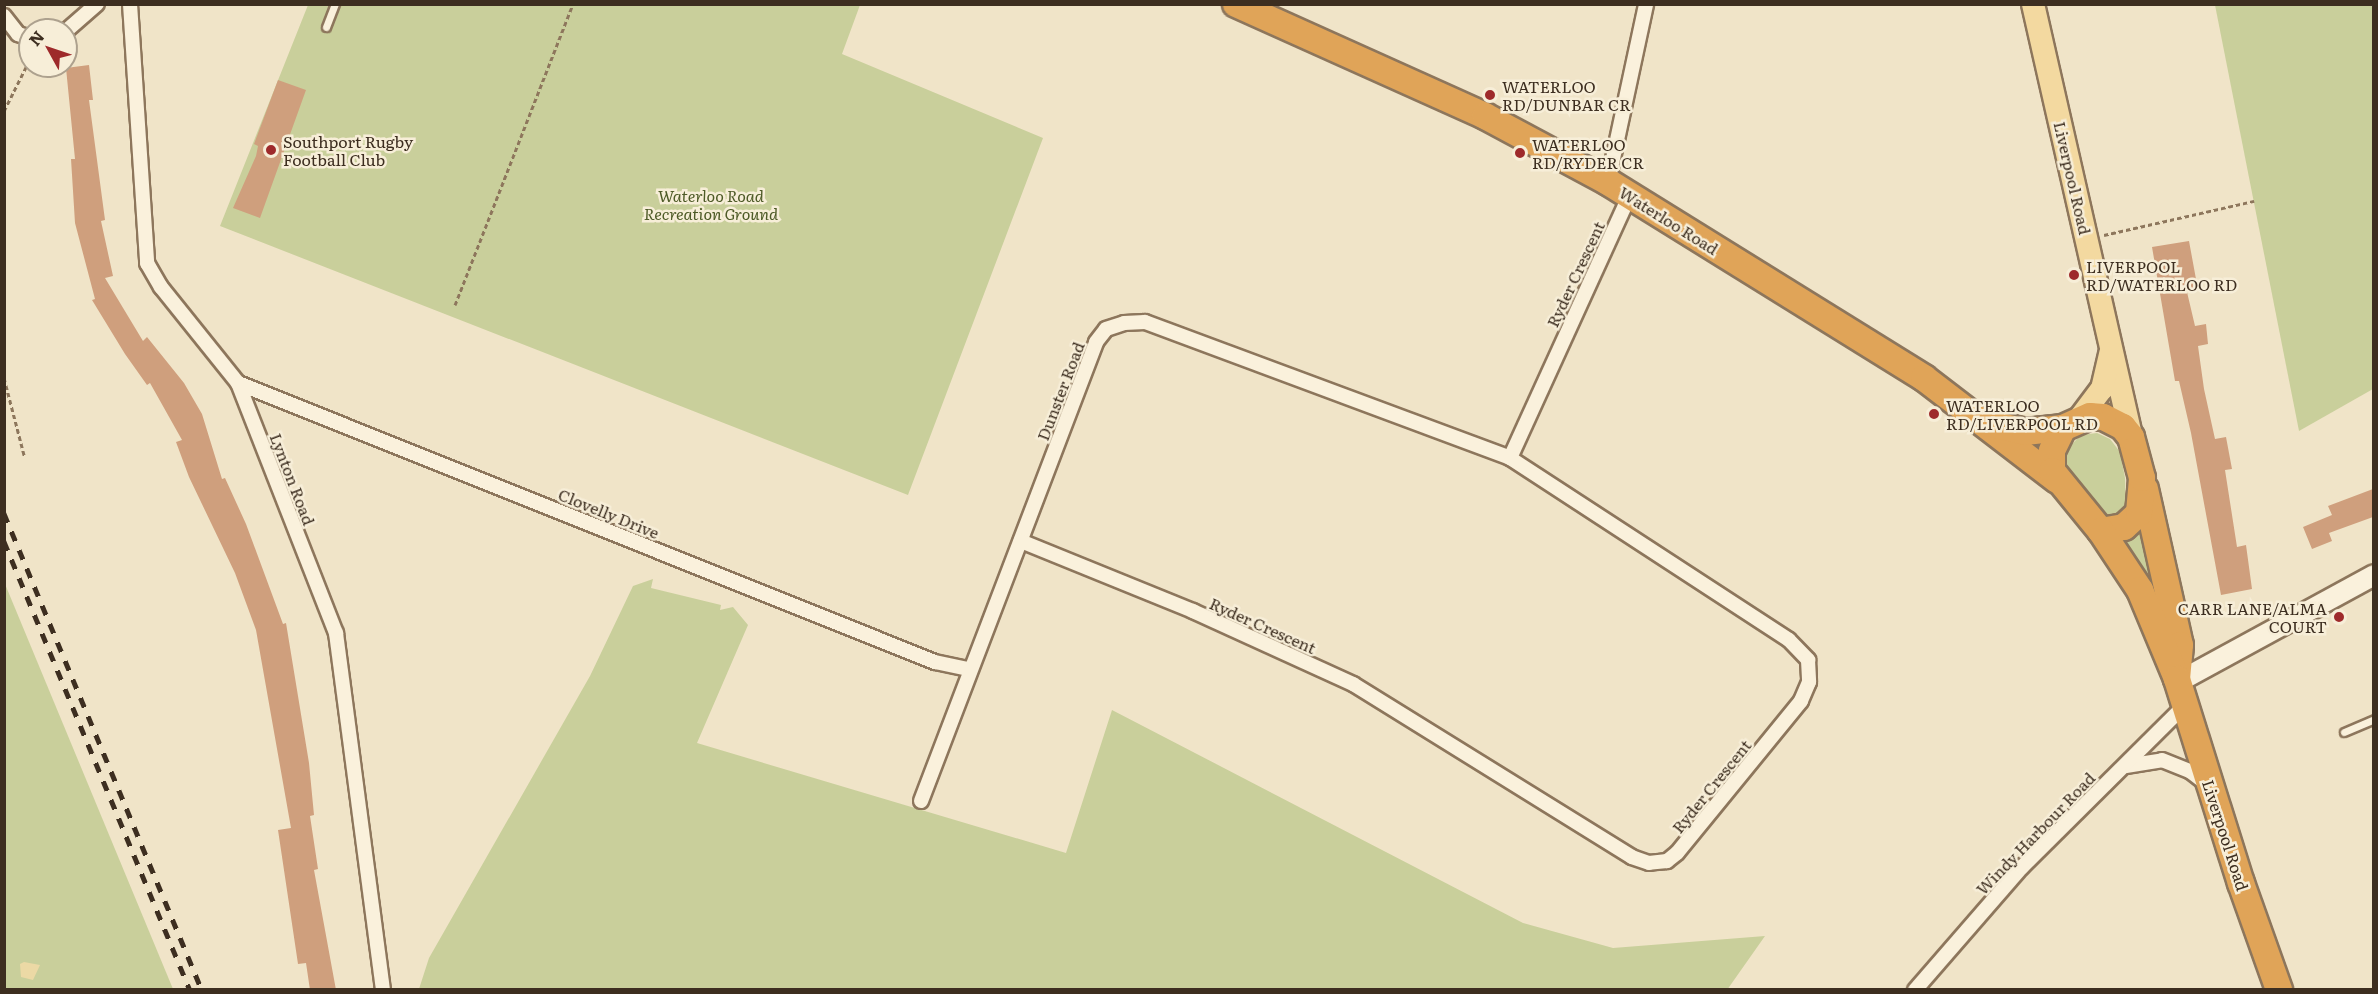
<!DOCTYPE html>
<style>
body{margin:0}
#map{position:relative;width:2378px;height:994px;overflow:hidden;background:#f0e4c8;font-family:Literata,serif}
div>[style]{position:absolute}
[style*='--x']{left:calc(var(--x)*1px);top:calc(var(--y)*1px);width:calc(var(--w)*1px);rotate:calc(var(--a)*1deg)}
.green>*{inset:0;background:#c9cf9b}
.sand>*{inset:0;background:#ecd9a5}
.building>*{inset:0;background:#cf9f7d}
.path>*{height:3px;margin-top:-1.5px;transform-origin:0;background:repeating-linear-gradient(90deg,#8d765c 0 4.5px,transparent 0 7.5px)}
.roads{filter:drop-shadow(2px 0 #8d765c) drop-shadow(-2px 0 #8d765c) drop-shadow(0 2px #8d765c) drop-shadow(0 -2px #8d765c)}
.lane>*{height:7px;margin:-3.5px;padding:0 3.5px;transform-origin:3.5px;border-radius:3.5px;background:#faf1dc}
.street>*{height:14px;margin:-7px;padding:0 7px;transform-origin:7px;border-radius:7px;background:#faf1dc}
.secondary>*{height:20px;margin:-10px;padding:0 10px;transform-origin:10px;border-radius:10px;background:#faf1dc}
.primary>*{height:22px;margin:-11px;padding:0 11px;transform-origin:11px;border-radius:11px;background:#f3d9a0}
.highway>*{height:26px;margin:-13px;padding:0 13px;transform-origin:13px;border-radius:13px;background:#e0a458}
.rail>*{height:4.5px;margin-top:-2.25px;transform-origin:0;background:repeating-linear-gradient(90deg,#3d2e20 0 10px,transparent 0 20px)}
.dots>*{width:16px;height:16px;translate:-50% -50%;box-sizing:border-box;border:3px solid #f7eed8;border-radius:50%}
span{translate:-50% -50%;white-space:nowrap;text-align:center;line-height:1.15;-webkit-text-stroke:5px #f7eed8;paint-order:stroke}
.poi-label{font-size:16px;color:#3d2e20}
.left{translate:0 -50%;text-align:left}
.right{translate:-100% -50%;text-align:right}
.street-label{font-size:16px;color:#3d2e20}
.park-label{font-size:16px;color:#4d5a26;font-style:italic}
.frame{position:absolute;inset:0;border:6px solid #3d2e20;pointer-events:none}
.north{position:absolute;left:18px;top:18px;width:60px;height:60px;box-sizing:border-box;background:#f7eed8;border:2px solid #ada18e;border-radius:50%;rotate:310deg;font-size:16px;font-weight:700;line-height:24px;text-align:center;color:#3d2e20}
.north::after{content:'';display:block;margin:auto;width:21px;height:27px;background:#9e2a2b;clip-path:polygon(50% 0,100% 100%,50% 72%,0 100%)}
</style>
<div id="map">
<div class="green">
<i style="clip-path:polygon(308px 5px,860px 5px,842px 54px,1043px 138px,908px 495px,220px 226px)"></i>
<i style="clip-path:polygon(2215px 5px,2373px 5px,2373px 389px,2299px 431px)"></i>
<i style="clip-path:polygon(2097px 433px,2110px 439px,2120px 452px,2125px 478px,2126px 508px,2111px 520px,2076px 493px,2062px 462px,2069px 447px,2081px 435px)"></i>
<i style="clip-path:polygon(2147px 524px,2165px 616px,2120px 543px,2131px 541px)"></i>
<i style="clip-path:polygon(653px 579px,651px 588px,721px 605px,720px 610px,733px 607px,748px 625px,697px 743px,1066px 853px,1112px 710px,1523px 923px,1613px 948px,1765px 936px,1727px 990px,419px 989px,429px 958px,590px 676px,633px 586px)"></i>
<i style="clip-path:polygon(5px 584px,173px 989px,5px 989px)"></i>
</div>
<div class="sand">
<i style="clip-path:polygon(24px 962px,40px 965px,33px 980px,21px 977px,20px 964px)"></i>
</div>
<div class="building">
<i style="clip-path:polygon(89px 65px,93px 100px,89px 100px,105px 220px,101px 221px,113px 276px,105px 278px,143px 341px,147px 337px,184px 383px,202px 414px,222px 479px,225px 478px,246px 524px,283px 624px,286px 623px,309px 763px,314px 815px,310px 816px,318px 869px,314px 870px,336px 990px,310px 990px,306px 963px,298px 964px,278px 830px,291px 828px,256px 630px,235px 573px,189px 477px,176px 442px,182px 440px,150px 383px,147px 385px,125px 354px,92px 300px,95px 299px,75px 223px,71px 159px,75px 159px,66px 68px)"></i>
<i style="clip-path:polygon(278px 80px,306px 90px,260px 218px,233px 208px,256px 156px,258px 146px,254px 144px)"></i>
<i style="clip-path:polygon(2189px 241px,2198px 290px,2187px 292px,2195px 326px,2206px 324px,2208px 344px,2198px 346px,2204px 389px,2215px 439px,2226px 437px,2232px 469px,2225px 470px,2237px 547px,2246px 545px,2252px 589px,2221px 595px,2191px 433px,2179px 381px,2175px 381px,2152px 247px)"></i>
<i style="clip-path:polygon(2373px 489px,2373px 517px,2329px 533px,2332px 541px,2312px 549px,2303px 527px,2332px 515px,2328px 506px)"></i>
</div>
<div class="path">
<i style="--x:4;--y:111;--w:58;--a:-63.4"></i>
<i style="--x:2104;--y:235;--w:154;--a:-12.8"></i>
<i style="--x:455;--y:305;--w:323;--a:-68.6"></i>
<i style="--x:4;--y:378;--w:80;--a:75.4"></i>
</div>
<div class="roads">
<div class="lane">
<i style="--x:326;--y:27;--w:25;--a:-69"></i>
<i style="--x:2344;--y:732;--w:33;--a:-23"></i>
</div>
<div class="street">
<i style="--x:130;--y:4;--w:260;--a:86.2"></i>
<i style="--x:147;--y:263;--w:28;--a:60"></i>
<i style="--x:161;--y:287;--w:123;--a:51.3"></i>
<i style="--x:238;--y:383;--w:269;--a:68.6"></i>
<i style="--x:336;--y:633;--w:360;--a:82.5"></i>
<i style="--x:4;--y:16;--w:23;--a:52"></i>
<i style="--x:18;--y:34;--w:13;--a:18"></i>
<i style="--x:66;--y:31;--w:41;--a:-41.1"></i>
<i style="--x:1608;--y:182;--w:182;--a:-77.9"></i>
<i style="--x:238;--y:383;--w:751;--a:21.82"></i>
<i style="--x:935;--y:662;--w:35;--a:12"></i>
<i style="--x:1510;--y:458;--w:287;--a:-65.5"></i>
<i style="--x:2126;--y:766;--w:36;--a:-9"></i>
<i style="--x:2162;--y:760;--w:31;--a:22"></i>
<i style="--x:2191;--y:772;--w:20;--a:37"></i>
<i style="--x:921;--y:801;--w:491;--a:-69.1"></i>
<i style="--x:1096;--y:342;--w:16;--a:-52"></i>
<i style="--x:1106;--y:329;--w:19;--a:-18"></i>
<i style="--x:1124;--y:323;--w:21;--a:-3"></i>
<i style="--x:1145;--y:322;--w:390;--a:20.4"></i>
<i style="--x:1510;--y:458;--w:333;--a:33.1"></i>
<i style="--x:1789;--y:640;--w:28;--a:46"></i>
<i style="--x:1808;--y:660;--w:22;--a:87"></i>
<i style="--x:1809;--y:682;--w:21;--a:113"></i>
<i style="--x:1801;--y:701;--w:196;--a:129.2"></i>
<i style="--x:1677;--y:853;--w:13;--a:141"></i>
<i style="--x:1667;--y:861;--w:18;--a:174"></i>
<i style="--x:1649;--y:863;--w:18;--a:-161"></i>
<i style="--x:1632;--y:857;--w:328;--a:-148.2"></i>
<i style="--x:1353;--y:684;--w:176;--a:-155.5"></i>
<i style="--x:1193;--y:611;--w:186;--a:-157.9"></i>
<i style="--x:1915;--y:990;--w:163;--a:-49"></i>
<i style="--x:2022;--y:867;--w:230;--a:-44.8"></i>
</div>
<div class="secondary">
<i style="--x:2178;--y:682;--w:223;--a:-28.6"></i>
</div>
<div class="primary">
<i style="--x:2033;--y:4;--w:444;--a:77.2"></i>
<i style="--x:2079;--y:419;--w:38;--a:-53"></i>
<i style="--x:2102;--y:389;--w:37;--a:-77"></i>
</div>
<div class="highway">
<i style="--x:1236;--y:4;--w:273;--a:24.2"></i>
<i style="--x:1485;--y:116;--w:140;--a:28.2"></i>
<i style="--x:1608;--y:182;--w:372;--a:31.8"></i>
<i style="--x:1924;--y:378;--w:168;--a:37.5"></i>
<i style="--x:1987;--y:423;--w:39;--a:13"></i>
<i style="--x:2025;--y:432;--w:38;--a:-6"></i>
<i style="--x:2145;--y:489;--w:160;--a:77.4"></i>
<i style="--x:2180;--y:645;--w:34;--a:95"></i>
<i style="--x:2101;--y:531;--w:23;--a:-10"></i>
<i style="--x:2124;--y:527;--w:21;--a:-43"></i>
<i style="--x:2139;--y:513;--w:35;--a:-85"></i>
<i style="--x:2142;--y:478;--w:42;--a:-105"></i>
<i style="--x:2131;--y:437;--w:13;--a:-129"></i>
<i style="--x:2123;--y:427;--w:22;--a:-153"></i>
<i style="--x:2103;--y:417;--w:13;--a:-176"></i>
<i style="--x:2090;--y:416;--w:30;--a:156"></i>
<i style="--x:2063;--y:428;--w:25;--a:116"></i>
<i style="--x:2052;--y:451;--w:20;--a:90"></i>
<i style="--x:2052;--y:471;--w:77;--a:50.8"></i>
<i style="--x:2101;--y:531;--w:71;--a:56.5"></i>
<i style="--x:2140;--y:590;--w:96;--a:67.4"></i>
<i style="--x:2177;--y:679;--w:214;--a:72.6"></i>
<i style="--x:2241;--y:883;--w:114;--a:70.4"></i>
</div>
</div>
<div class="rail">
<i style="--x:4;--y:513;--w:516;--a:67.46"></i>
<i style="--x:4;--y:541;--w:486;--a:67.5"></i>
</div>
<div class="dots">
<i style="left:1490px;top:95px;background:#9e2a2b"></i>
<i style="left:271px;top:150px;background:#9e2a2b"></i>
<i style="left:1520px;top:153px;background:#9e2a2b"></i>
<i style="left:2074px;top:275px;background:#9e2a2b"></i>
<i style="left:1934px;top:414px;background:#9e2a2b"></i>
<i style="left:2339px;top:617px;background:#9e2a2b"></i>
</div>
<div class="poi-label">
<span class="left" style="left:1502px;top:95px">WATERLOO<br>RD/DUNBAR CR</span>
<span class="left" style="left:283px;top:150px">Southport Rugby<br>Football Club</span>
<span class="left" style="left:1532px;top:153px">WATERLOO<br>RD/RYDER CR</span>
<span class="left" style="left:2086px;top:275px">LIVERPOOL<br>RD/WATERLOO RD</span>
<span class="left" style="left:1946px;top:414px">WATERLOO<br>RD/LIVERPOOL RD</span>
<span class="right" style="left:2327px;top:617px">CARR LANE/ALMA<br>COURT</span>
</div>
<div class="street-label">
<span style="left:2073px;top:178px;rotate:77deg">Liverpool Road</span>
<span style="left:1669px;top:220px;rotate:32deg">Waterloo Road</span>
<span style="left:1575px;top:274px;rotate:-65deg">Ryder Crescent</span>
<span style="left:1060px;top:391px;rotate:-69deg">Dunster Road</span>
<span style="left:293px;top:479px;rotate:69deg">Lynton Road</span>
<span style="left:609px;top:513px;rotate:22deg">Clovelly Drive</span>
<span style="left:1263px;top:625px;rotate:24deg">Ryder Crescent</span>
<span style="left:1711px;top:786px;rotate:-51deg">Ryder Crescent</span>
<span style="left:2035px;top:833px;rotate:-46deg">Windy Harbour Road</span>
<span style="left:2226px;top:835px;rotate:72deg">Liverpool Road</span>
</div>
<div class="park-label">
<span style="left:711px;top:204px">Waterloo Road<br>Recreation Ground</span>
</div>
<div class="frame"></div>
<div class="north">N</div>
</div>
